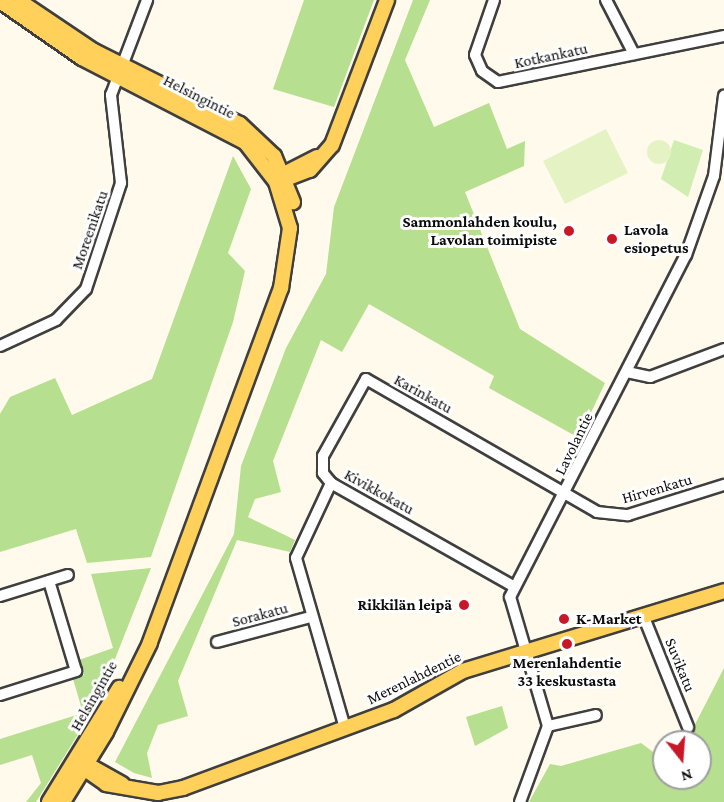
<!DOCTYPE html>
<meta charset="utf-8">
<style>
body{margin:0}
#map{position:relative;width:724px;height:802px;overflow:hidden;background:#fffaeb;font-family:"Crimson Pro",serif}
div>[style]{position:absolute}
[style*='--x']{left:calc(var(--x)*1px);top:calc(var(--y)*1px);width:calc(var(--w)*1px);rotate:calc(var(--a)*1deg)}
.green>*{inset:0;background:#d2edb2}
.forest>*{inset:0;background:#b6df8f}
.pitch>*{inset:0;background:#e5f3c4}
.round{border-radius:50%}
.roads{filter:drop-shadow(2px 0 #3f3f3f) drop-shadow(-2px 0 #3f3f3f) drop-shadow(0 2px #3f3f3f) drop-shadow(0 -2px #3f3f3f)}
.minor>*{height:10px;margin:-5px;padding:0 5px;transform-origin:5px;border-radius:5px;background:#fff}
.major>*{height:14px;margin:-7px;padding:0 7px;transform-origin:7px;border-radius:7px;background:#ffd15b}
.dots>*{width:16px;height:16px;translate:-50% -50%;box-sizing:border-box;border:3px solid #fff;border-radius:50%}
span{translate:-50% -50%;white-space:nowrap;text-align:center;line-height:1.15;-webkit-text-stroke:6px #fff;paint-order:stroke}
.street-label{font-size:16px;color:#0c0c0c}
.poi-label{font-size:16px;color:#0c0c0c;font-weight:700}
.right{translate:-100% -50%;text-align:right}
.left{translate:0 -50%;text-align:left}
.north{position:absolute;left:652px;top:730px;width:60px;height:60px;box-sizing:border-box;background:#fff;border:2px solid #9e9e9e;border-radius:50%;rotate:163deg;font-size:16px;font-weight:700;line-height:24px;text-align:center;color:#0c0c0c}
.north::after{content:'';display:block;margin:auto;width:21px;height:27px;background:#c81827;clip-path:polygon(50% 0,100% 100%,50% 72%,0 100%)}
</style>
<div id="map">
<div class="green">
<i style="clip-path:polygon(674px 140px,703px 150px,688px 197px,661px 179px)"></i>
</div>
<div class="forest">
<i style="clip-path:polygon(304px 0,374px 0,334px 107px,273px 89px)"></i>
<i style="clip-path:polygon(413px 0,430px 0,405px 60px,434px 127px,489px 103px,507px 149px,525px 141px,524px 166px,465px 192px,520px 329px,605px 383px,579px 438px,489px 388px,494px 376px,369px 304px,342px 352px,321px 340px,273px 461px,281px 492px,255px 499px,248px 517px,295px 540px,290px 552px,237px 540px,178px 681px,188px 716px,158px 725px,147px 753px,152px 778px,134px 773px,115px 762px,234px 534px,241px 466px,286px 348px,326px 274px,334px 207px)"></i>
<i style="clip-path:polygon(233px 156px,251px 189px,228px 253px,245px 271px,233px 322px,151px 557px,87px 563px,76px 529px,0 552px,0 414px,10px 397px,55px 378px,72px 415px,152px 379px)"></i>
<i style="clip-path:polygon(151px 568px,98px 702px,36px 802px,26px 802px,41px 783px,32px 755px,0 765px,0 739px,83px 713px,73px 679px,84px 675px,79px 660px,113px 648px,91px 574px)"></i>
<i style="clip-path:polygon(724px 668px,724px 802px,529px 802px,550px 764px,561px 766px,641px 743px,664px 760px,664px 778px,700px 778px,700px 742px,686px 742px)"></i>
<i style="clip-path:polygon(502px 706px,508px 728px,475px 746px,466px 717px)"></i>
</div>
<div class="pitch">
<i style="clip-path:polygon(606px 129px,628px 173px,565px 204px,543px 161px)"></i>
<i class="round" style="left:647px;top:140px;width:24px;height:24px"></i>
</div>
<div class="roads">
<div class="minor">
<i style="--x:494;--y:0;--w:58;--a:109.1"></i>
<i style="--x:475;--y:55;--w:17;--a:66"></i>
<i style="--x:482;--y:71;--w:19;--a:35"></i>
<i style="--x:498;--y:82;--w:231;--a:-11.5"></i>
<i style="--x:606;--y:0;--w:61;--a:62.6"></i>
<i style="--x:0;--y:346;--w:62;--a:-24.9"></i>
<i style="--x:56;--y:320;--w:43;--a:-45.9"></i>
<i style="--x:86;--y:289;--w:112;--a:-71.7"></i>
<i style="--x:121;--y:183;--w:89;--a:-96.5"></i>
<i style="--x:111;--y:95;--w:102;--a:-69.2"></i>
<i style="--x:627;--y:372;--w:24;--a:12"></i>
<i style="--x:650;--y:377;--w:79;--a:-20.7"></i>
<i style="--x:331;--y:483;--w:13;--a:-129"></i>
<i style="--x:323;--y:473;--w:17;--a:-90"></i>
<i style="--x:323;--y:456;--w:88;--a:-60.8"></i>
<i style="--x:366;--y:379;--w:267;--a:29.9"></i>
<i style="--x:597;--y:512;--w:31;--a:6"></i>
<i style="--x:628;--y:515;--w:101;--a:-17.4"></i>
<i style="--x:0;--y:596;--w:71;--a:-17.2"></i>
<i style="--x:643;--y:615;--w:121;--a:68.1"></i>
<i style="--x:217;--y:642;--w:96;--a:-15"></i>
<i style="--x:0;--y:695;--w:80;--a:-17.5"></i>
<i style="--x:76;--y:671;--w:94;--a:-106.7"></i>
<i style="--x:548;--y:726;--w:49;--a:-12.9"></i>
<i style="--x:345;--y:728;--w:177;--a:-106.1"></i>
<i style="--x:296;--y:558;--w:83;--a:-65"></i>
<i style="--x:331;--y:483;--w:209;--a:29.5"></i>
<i style="--x:520;--y:802;--w:81;--a:-69.8"></i>
<i style="--x:548;--y:726;--w:134;--a:-106.4"></i>
<i style="--x:510;--y:597;--w:385;--a:-62.8"></i>
<i style="--x:686;--y:255;--w:84;--a:-70.5"></i>
<i style="--x:714;--y:176;--w:81;--a:-82.9"></i>
</div>
<div class="major">
<i style="--x:18;--y:0;--w:92;--a:33.9"></i>
<i style="--x:94;--y:51;--w:163;--a:26.6"></i>
<i style="--x:240;--y:124;--w:47;--a:43.3"></i>
<i style="--x:274;--y:156;--w:50;--a:67.6"></i>
<i style="--x:0;--y:1;--w:100;--a:34.8"></i>
<i style="--x:82;--y:58;--w:183;--a:27.3"></i>
<i style="--x:245;--y:142;--w:51;--a:52.2"></i>
<i style="--x:276;--y:182;--w:48;--a:73.1"></i>
<i style="--x:290;--y:228;--w:61;--a:98.5"></i>
<i style="--x:281;--y:288;--w:378;--a:110.3"></i>
<i style="--x:150;--y:643;--w:99;--a:116.3"></i>
<i style="--x:106;--y:732;--w:82;--a:121.6"></i>
<i style="--x:278;--y:177;--w:44;--a:-27.1"></i>
<i style="--x:278;--y:182;--w:34;--a:-21"></i>
<i style="--x:310;--y:170;--w:33;--a:-49"></i>
<i style="--x:332;--y:145;--w:155;--a:-69.2"></i>
<i style="--x:75;--y:762;--w:38;--a:35"></i>
<i style="--x:106;--y:784;--w:53;--a:9.8"></i>
<i style="--x:158;--y:793;--w:25;--a:-11"></i>
<i style="--x:183;--y:788;--w:225;--a:-20.3"></i>
<i style="--x:394;--y:710;--w:79;--a:-29.5"></i>
<i style="--x:463;--y:671;--w:273;--a:-17"></i>
<i style="--x:83;--y:762;--w:45;--a:29.4"></i>
<i style="--x:49;--y:802;--w:134;--a:-58.4"></i>
</div>
</div>
<div class="dots">
<i style="left:569px;top:231px;background:#c81827"></i>
<i style="left:612px;top:239px;background:#c81827"></i>
<i style="left:464px;top:605px;background:#c81827"></i>
<i style="left:564px;top:619px;background:#c81827"></i>
<i style="left:567px;top:644px;background:#c81827"></i>
</div>
<div class="street-label">
<span style="left:551px;top:56px;rotate:-12deg">Kotkankatu</span>
<span style="left:199px;top:97px;rotate:27deg">Helsingintie</span>
<span style="left:90px;top:230px;rotate:-71deg">Moreenikatu</span>
<span style="left:423px;top:394px;rotate:29deg">Karinkatu</span>
<span style="left:574px;top:444px;rotate:-64deg">Lavolantie</span>
<span style="left:657px;top:489px;rotate:-16deg">Hirvenkatu</span>
<span style="left:379px;top:492px;rotate:29deg">Kivikkokatu</span>
<span style="left:260px;top:615px;rotate:-15deg">Sorakatu</span>
<span style="left:680px;top:665px;rotate:68deg">Suvikatu</span>
<span style="left:414px;top:678px;rotate:-26deg">Merenlahdentie</span>
<span style="left:94px;top:696px;rotate:-60deg">Helsingintie</span>
</div>
<div class="poi-label">
<span class="right" style="left:557px;top:231px">Sammonlahden koulu,<br>Lavolan toimipiste</span>
<span class="left" style="left:624px;top:239px">Lavola<br>esiopetus</span>
<span class="right" style="left:452px;top:605px">Rikkilän leipä</span>
<span class="left" style="left:576px;top:619px">K-Market</span>
<span style="left:567px;top:672px">Merenlahdentie<br>33 keskustasta</span>
</div>
<div class="north">N</div>
</div>
